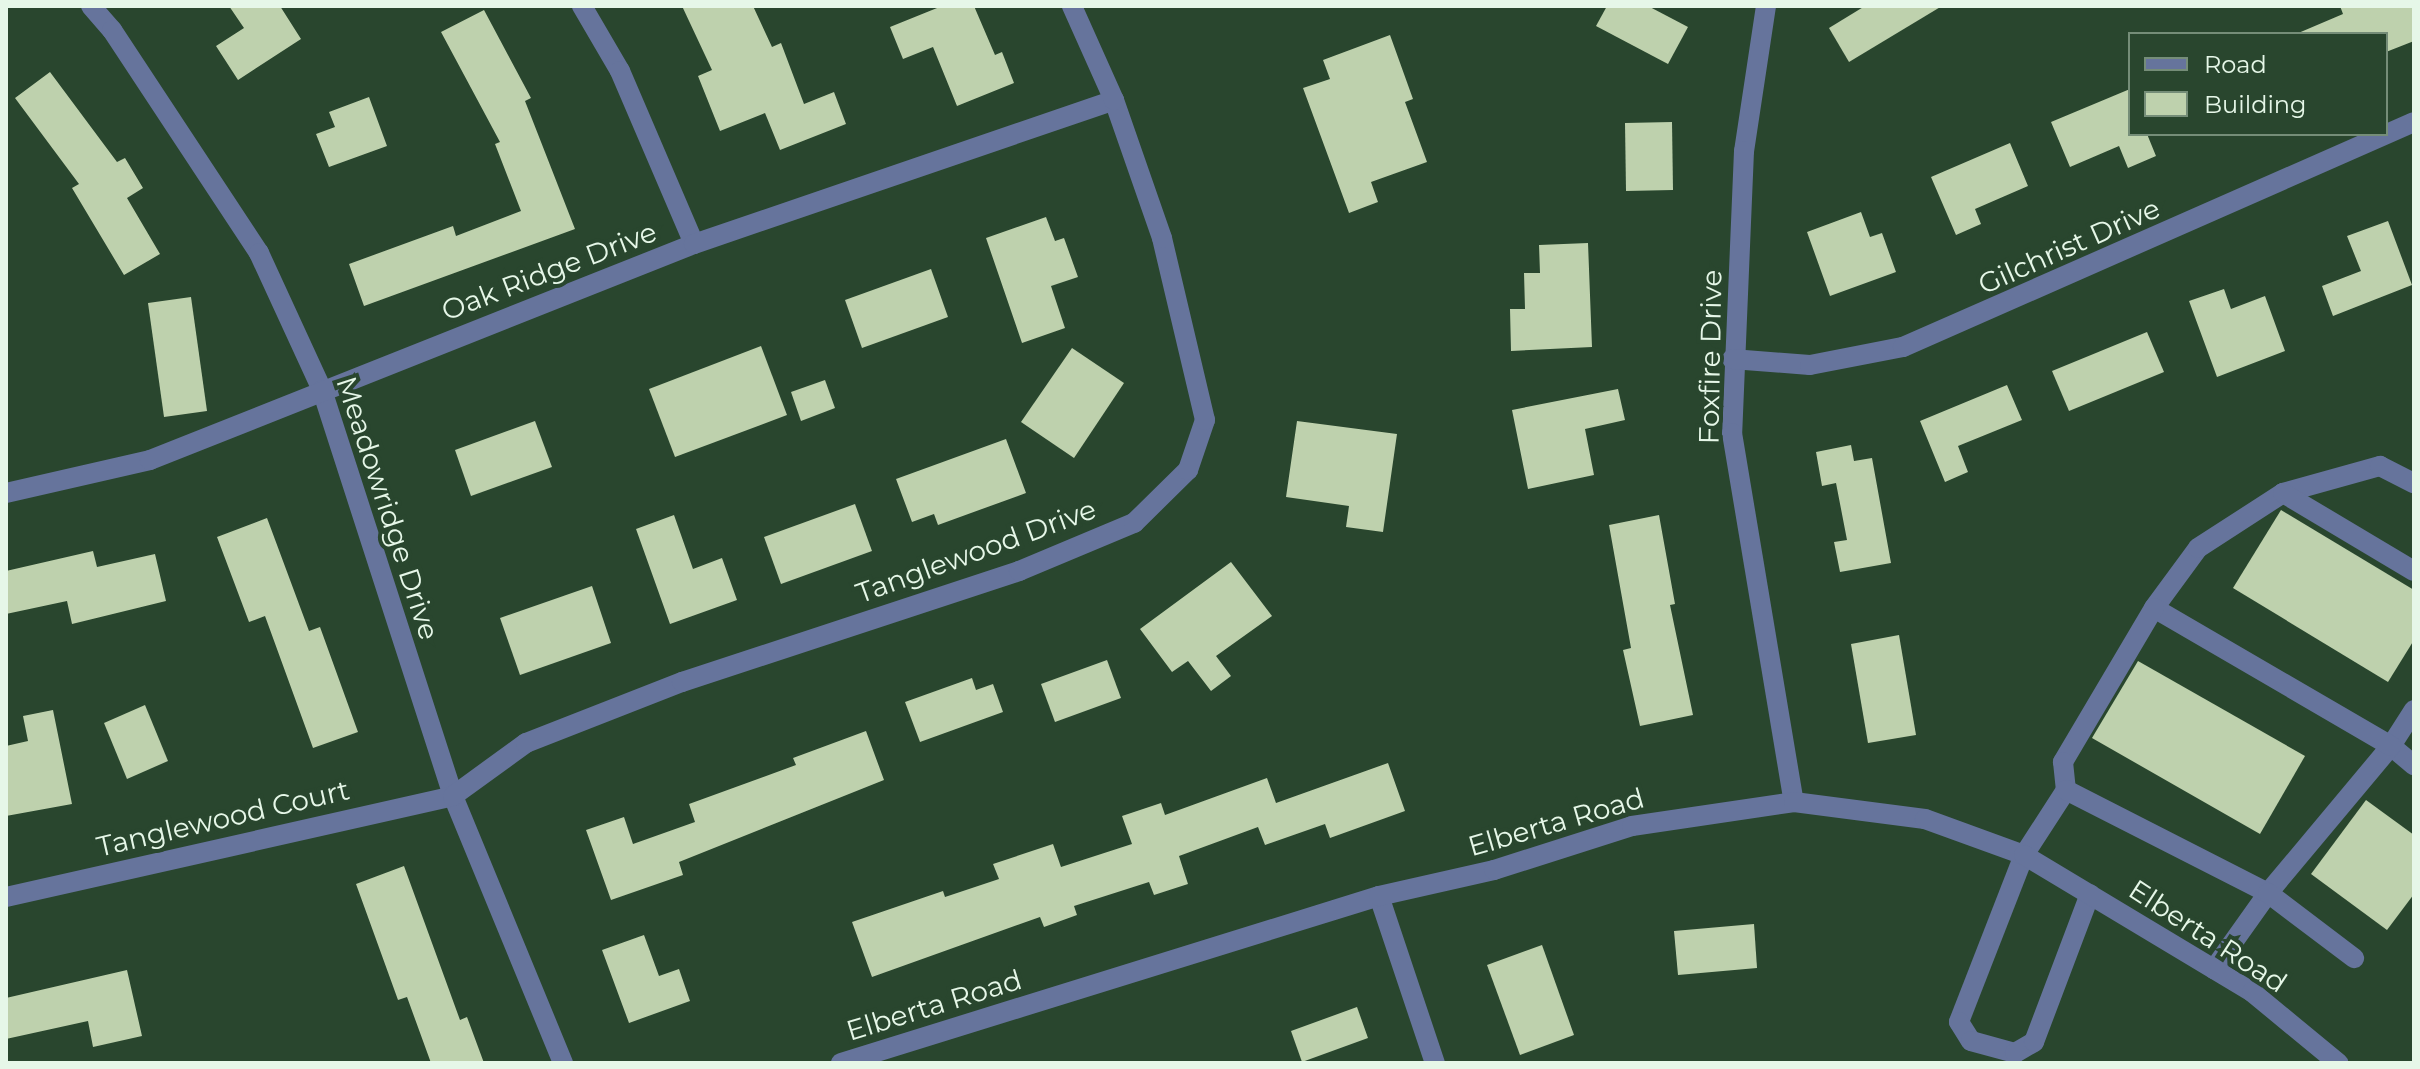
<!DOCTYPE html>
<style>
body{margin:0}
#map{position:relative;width:2420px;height:1069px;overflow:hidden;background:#29462e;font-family:Montserrat,sans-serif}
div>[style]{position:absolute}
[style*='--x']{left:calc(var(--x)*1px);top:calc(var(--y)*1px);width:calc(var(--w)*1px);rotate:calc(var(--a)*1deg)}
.building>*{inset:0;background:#bed1ad}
.minor>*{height:20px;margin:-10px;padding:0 10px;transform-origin:10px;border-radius:10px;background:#66749c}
span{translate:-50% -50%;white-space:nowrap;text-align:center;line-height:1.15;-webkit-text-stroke:8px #29462e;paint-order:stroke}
.street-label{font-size:28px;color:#e6f7e8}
.frame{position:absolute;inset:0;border:8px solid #e6f7e8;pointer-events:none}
.legend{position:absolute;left:2128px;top:32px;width:260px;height:104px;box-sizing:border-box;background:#29462e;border:2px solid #758d78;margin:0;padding:10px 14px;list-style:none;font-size:24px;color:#e6f7e8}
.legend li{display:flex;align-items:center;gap:16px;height:40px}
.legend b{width:40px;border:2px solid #758d78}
</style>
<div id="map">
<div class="building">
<i style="clip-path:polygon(229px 6px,280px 6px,301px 39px,238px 80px,216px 46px,244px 28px)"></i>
<i style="clip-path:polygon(682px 6px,753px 6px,772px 47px,781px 43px,804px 104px,834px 92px,846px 124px,780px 150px,765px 113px,720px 131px,698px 76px,712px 70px)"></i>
<i style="clip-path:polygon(942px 6px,974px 6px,995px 55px,1002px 52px,1014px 83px,957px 106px,933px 47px,903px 59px,890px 27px)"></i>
<i style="clip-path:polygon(1607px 6px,1648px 6px,1688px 27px,1668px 64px,1596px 26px)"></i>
<i style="clip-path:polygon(1865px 6px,1942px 6px,1849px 62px,1829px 28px)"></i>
<i style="clip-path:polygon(2340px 6px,2414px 6px,2414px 41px,2386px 52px,2386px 34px,2296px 34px,2343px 14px)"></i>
<i style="clip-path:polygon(484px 10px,531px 98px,525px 101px,575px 229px,364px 306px,349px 264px,453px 226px,456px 236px,521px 211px,495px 144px,500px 142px,441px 32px)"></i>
<i style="clip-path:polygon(1390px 35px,1413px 99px,1405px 102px,1427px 162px,1371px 182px,1378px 202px,1349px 213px,1303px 88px,1330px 79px,1323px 60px)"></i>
<i style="clip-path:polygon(50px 72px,117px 162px,125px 158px,143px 188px,127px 198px,160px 254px,124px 275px,72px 188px,79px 184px,15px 98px)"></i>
<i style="clip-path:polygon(2130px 89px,2130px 134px,2147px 134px,2156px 156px,2128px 168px,2119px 146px,2070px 167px,2051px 122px)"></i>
<i style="clip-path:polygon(369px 97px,387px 146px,329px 167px,316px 134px,335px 127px,329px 112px)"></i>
<i style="clip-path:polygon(1672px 122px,1673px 190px,1626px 191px,1625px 123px)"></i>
<i style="clip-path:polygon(2010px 143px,2028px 186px,1975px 209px,1981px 224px,1956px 235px,1931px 177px)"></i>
<i style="clip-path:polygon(1861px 212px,1870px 237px,1882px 233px,1896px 272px,1830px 296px,1807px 232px)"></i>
<i style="clip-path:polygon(1046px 217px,1055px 241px,1064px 238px,1078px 277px,1051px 286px,1065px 328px,1022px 343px,986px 238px)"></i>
<i style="clip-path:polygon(2388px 221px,2412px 285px,2333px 316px,2322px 286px,2361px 271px,2347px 236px)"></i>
<i style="clip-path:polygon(1588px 243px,1592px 347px,1511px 351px,1510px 309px,1525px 309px,1524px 273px,1540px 273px,1539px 245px)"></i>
<i style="clip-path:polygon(931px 269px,948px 317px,862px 348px,845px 300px)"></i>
<i style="clip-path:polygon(2224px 289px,2231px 309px,2265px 296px,2285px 351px,2217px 377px,2189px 301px)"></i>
<i style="clip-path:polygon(191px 297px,207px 411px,164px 417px,148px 303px)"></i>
<i style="clip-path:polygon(2147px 332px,2164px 372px,2069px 411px,2052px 371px)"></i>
<i style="clip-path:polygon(761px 346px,787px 415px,675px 457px,649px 389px)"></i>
<i style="clip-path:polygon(1072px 348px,1124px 383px,1074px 458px,1021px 422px)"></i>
<i style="clip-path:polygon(825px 380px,835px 408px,801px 421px,791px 392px)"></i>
<i style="clip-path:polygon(2007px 385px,2022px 420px,1958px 446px,1968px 472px,1945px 482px,1920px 421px)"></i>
<i style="clip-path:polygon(1618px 389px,1625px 420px,1585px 429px,1594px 475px,1528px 489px,1512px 410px)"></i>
<i style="clip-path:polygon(535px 421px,552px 467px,471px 496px,455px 450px)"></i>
<i style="clip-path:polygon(1297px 421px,1397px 434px,1383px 532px,1346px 527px,1349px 506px,1286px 497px)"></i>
<i style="clip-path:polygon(1006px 439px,1026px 493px,938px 525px,934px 514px,912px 522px,896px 479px)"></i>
<i style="clip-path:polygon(1851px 445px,1854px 461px,1872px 458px,1891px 563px,1840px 572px,1834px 542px,1847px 540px,1836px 483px,1822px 486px,1816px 452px)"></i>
<i style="clip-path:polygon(855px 504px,872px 551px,781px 584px,764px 537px)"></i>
<i style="clip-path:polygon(2281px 510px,2414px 590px,2414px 640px,2388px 682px,2233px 588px)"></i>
<i style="clip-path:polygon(674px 515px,693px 569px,722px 558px,737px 600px,670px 624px,636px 529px)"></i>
<i style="clip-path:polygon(1659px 515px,1675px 604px,1670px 605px,1693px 715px,1640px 726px,1623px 650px,1631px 648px,1609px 525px)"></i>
<i style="clip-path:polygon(267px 518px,309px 631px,320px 627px,358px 732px,313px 748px,265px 616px,249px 622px,217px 537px)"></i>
<i style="clip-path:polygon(93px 551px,97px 567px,155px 554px,166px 601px,72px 624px,67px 601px,6px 614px,6px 571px)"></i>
<i style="clip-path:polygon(1231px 562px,1272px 616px,1216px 656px,1231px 676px,1211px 691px,1188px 661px,1172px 672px,1140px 629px)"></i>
<i style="clip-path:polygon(592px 586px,611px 643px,520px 675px,500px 618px)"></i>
<i style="clip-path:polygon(1899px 635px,1916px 735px,1868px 743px,1851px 644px)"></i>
<i style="clip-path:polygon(1107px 660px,1121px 698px,1055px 722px,1041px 684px)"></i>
<i style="clip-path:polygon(2138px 661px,2305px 756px,2260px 834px,2092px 738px)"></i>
<i style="clip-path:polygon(972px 678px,976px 690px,993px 684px,1003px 712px,920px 742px,905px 702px)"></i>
<i style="clip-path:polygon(145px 705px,168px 761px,127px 779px,104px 723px)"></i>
<i style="clip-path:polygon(53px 710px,72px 804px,6px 816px,6px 746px,28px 741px,23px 716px)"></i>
<i style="clip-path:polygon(866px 731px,884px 780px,679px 862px,683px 875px,611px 900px,586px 830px,624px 817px,633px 844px,695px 822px,689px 804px,796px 765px,793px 758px)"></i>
<i style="clip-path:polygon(1388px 763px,1405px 811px,1330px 838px,1325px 824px,1265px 845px,1258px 827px,1179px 856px,1188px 884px,1154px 895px,1149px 882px,1074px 906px,1077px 915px,1044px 927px,1040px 917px,872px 977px,852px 922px,943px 891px,945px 897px,999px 879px,993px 864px,1053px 844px,1061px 867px,1132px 844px,1122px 816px,1161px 803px,1165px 815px,1267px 778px,1276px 803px)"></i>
<i style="clip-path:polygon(2366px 800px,2414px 835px,2414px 894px,2387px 930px,2311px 874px)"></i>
<i style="clip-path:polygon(404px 866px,460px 1020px,467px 1017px,484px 1063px,431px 1063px,407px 997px,398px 1000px,356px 884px)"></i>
<i style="clip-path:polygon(1754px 924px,1757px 968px,1678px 975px,1674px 931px)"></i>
<i style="clip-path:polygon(644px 935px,659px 976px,679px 969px,690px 1001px,629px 1023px,602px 950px)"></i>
<i style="clip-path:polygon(1542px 945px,1574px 1035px,1520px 1055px,1487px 965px)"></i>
<i style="clip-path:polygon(127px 970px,142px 1036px,93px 1047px,88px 1021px,6px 1039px,6px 998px)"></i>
<i style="clip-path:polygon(1357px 1007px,1368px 1038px,1302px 1062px,1291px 1031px)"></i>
</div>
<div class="minor">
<i style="--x:91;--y:6;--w:32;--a:49"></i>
<i style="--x:112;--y:30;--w:267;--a:56.6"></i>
<i style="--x:259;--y:253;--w:151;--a:65.3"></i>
<i style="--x:322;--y:390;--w:427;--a:72.1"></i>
<i style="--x:453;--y:796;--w:289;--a:67.6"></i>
<i style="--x:582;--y:6;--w:75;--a:59.7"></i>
<i style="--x:620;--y:71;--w:188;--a:66.8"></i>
<i style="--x:1766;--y:6;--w:147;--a:98.6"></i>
<i style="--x:1744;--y:151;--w:282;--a:92.4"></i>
<i style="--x:1732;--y:433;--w:374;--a:80.5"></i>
<i style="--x:1732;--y:359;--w:78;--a:4.4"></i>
<i style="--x:1810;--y:365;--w:95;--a:-11"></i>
<i style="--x:1903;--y:347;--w:558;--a:-23.76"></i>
<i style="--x:6;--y:493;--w:148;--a:-12.9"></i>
<i style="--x:150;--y:460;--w:585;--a:-21.66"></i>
<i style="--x:694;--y:244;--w:444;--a:-18.9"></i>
<i style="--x:2283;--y:493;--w:101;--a:-15.6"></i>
<i style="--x:2380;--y:466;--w:38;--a:27"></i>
<i style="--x:2154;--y:608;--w:74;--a:-53.7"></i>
<i style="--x:2198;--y:548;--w:101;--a:-32.9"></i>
<i style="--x:2283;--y:493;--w:152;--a:30.8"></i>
<i style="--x:2414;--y:710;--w:43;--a:122.6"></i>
<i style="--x:2391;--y:746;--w:30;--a:40"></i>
<i style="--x:2066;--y:790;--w:77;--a:122.9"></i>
<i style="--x:2024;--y:855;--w:179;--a:111.3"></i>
<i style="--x:1959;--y:1022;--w:22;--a:58"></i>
<i style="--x:1971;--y:1041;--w:46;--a:15.3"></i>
<i style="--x:2015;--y:1053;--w:22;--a:-30"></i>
<i style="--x:2034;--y:1042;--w:158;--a:-69.3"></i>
<i style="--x:1379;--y:896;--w:176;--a:71.5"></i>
<i style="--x:6;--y:897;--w:458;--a:-12.7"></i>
<i style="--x:453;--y:796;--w:90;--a:-36"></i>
<i style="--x:526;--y:743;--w:168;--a:-21.4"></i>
<i style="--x:682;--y:682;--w:355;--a:-18.2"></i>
<i style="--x:1019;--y:571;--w:125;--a:-22.7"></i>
<i style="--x:1134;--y:523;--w:76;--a:-44.5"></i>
<i style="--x:1188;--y:470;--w:53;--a:-71.2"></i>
<i style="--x:1205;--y:420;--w:187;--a:-103.3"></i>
<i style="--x:1162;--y:238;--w:146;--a:-109.2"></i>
<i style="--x:1114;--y:100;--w:103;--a:-114.1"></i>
<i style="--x:2214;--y:969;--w:93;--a:-54.6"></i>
<i style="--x:2268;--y:893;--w:192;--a:-50.1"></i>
<i style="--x:2391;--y:746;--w:274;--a:-149.8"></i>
<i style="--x:2154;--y:608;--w:179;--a:120.6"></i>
<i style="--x:2063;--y:762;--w:28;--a:84"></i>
<i style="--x:2066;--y:790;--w:227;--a:27"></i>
<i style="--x:2268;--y:893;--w:108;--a:37.1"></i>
<i style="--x:841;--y:1063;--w:563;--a:-17.24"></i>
<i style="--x:1379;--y:896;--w:118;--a:-12.7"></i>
<i style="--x:1494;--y:870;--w:145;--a:-17.7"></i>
<i style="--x:1632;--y:826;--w:164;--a:-8.4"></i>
<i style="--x:1794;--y:802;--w:132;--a:7.4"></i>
<i style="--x:1925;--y:819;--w:105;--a:20"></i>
<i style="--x:2024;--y:855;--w:266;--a:31"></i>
<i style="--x:2252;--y:992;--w:112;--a:39.5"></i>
</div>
<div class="street-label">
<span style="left:2069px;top:246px;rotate:-24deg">Gilchrist Drive</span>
<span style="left:549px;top:271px;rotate:-21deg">Oak Ridge Drive</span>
<span style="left:1710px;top:357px;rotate:-89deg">Foxfire Drive</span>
<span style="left:388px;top:508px;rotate:72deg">Meadowridge Drive</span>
<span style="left:976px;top:551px;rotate:-20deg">Tanglewood Drive</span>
<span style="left:223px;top:818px;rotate:-13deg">Tanglewood Court</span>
<span style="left:1556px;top:822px;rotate:-16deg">Elberta Road</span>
<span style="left:2208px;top:936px;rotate:33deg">Elberta Road</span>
<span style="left:934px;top:1005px;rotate:-17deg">Elberta Road</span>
</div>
<div class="frame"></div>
<ul class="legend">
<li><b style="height:10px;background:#66749c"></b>Road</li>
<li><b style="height:22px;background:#bed1ad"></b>Building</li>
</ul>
</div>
